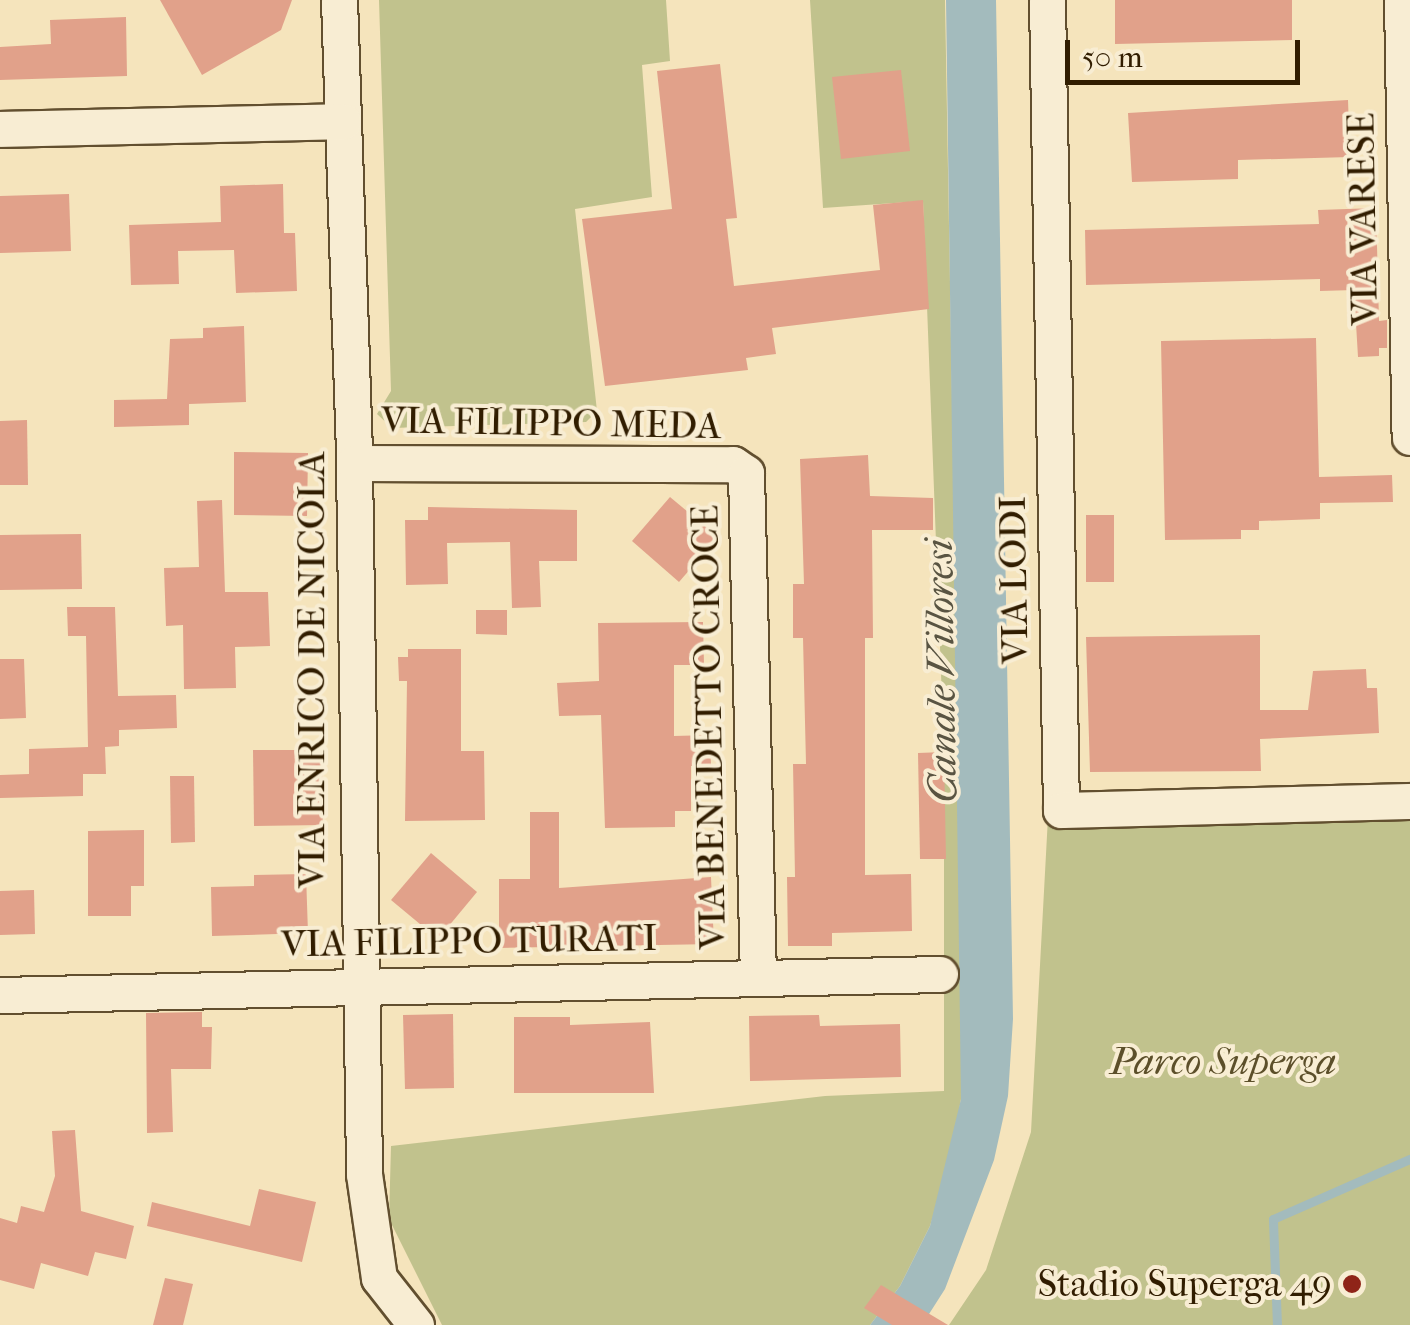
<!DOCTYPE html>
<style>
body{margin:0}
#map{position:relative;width:1410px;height:1325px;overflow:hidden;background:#f5e4bc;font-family:"IM FELL French Canon",serif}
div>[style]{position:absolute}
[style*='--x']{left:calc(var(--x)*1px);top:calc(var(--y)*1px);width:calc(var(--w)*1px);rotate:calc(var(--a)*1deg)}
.green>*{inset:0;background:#c1c28d}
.water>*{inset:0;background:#a3bbbd}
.stream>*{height:9px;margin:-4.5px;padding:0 4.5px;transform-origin:4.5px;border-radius:4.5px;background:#a3bbbd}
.building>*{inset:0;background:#e1a18a}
.roads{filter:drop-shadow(2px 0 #624f2f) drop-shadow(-2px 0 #624f2f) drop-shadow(0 2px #624f2f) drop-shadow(0 -2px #624f2f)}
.minor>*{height:35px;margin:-17.5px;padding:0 17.5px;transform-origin:17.5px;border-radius:17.5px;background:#f8edd3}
.dots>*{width:28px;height:28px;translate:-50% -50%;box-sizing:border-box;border:5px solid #f8edd3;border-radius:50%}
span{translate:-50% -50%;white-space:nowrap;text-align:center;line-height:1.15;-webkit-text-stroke:8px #f8edd3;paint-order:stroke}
.street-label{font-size:38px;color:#311d00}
.park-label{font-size:38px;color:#5c4f2a;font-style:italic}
.poi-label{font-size:38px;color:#311d00}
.right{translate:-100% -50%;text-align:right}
.water-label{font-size:40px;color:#595442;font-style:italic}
.scale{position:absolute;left:1065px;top:40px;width:235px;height:45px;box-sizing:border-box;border:5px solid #311d00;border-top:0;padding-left:12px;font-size:30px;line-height:35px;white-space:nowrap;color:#311d00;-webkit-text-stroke:8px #f8edd3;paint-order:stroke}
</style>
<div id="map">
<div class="green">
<i style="clip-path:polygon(379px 0,666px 0,670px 61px,642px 65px,652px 197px,575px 209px,597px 411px,586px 422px,392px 428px,377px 414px,391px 391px)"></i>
<i style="clip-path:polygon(810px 0,945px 0,963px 1017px,961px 1099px,949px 1167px,930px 1226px,900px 1286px,870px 1325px,442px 1325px,389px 1219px,391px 1146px,825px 1096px,944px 1091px,944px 752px,923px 201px,823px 208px)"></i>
<i style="clip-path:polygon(1410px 812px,1410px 1325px,949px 1325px,986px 1270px,1031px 1132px,1048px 817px)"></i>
</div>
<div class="water">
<i style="clip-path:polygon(946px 0,996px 0,1013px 1019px,1008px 1096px,994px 1160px,945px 1289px,922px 1325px,870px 1325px,900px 1286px,930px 1226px,961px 1099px)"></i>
</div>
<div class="stream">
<i style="--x:1277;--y:1325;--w:106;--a:-92.2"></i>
<i style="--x:1273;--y:1219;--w:150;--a:-23.7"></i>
</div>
<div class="building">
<i style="clip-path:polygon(160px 0,292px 0,281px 30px,202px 75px)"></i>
<i style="clip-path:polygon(1115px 0,1292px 0,1292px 40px,1115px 44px)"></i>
<i style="clip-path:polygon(126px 17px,127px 76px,0 80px,0 47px,51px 44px,50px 20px)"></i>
<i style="clip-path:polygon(720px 64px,737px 218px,726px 219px,734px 286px,880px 270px,873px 205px,923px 200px,929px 309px,772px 328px,776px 354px,746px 358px,748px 370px,605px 386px,582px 219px,672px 209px,657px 71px)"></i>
<i style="clip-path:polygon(901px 70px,910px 151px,841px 159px,832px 77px)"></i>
<i style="clip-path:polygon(1348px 100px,1350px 157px,1238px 160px,1238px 179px,1132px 182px,1128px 113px)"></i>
<i style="clip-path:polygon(283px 184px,284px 233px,295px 233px,297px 291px,236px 293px,234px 250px,178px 251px,179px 284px,131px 285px,129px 225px,221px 222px,220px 186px)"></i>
<i style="clip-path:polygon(69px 194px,71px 251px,0 253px,0 196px)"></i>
<i style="clip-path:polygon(1376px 208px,1379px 321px,1387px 320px,1387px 348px,1379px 348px,1379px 356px,1358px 357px,1354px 290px,1320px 291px,1320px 279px,1086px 285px,1085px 230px,1319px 224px,1318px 210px)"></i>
<i style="clip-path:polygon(244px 326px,246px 402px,189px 404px,189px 425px,114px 427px,114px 400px,167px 399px,170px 339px,203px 338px,203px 328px)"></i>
<i style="clip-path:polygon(1316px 338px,1319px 477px,1392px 475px,1393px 502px,1320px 503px,1320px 519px,1259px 521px,1259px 530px,1241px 530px,1241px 539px,1165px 540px,1161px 341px)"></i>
<i style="clip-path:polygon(27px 420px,28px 485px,0 485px,0 421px)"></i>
<i style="clip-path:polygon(234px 452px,308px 453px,307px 516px,234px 515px)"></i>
<i style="clip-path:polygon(868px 455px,870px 496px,933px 498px,933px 530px,872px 530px,873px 638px,865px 638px,865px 875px,911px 874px,912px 931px,832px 933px,832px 946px,788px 946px,787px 877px,795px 877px,793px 764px,806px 764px,803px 638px,793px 638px,793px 584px,804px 584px,800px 459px)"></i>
<i style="clip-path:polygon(670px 497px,718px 537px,679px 582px,632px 541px)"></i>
<i style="clip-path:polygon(222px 500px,225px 592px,268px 592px,270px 646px,235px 647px,236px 688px,184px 689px,183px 625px,166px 626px,164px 568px,199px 567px,197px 501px)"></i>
<i style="clip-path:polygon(428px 507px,577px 510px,577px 561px,539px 561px,541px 607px,512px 608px,510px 542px,447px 543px,448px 584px,406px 585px,405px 520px,428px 520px)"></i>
<i style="clip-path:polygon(1086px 515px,1114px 515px,1114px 582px,1086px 582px)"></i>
<i style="clip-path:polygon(81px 534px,82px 589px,0 590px,0 535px)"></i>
<i style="clip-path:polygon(67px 607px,115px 607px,118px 696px,176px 695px,177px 728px,119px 730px,119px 746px,105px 747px,106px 774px,83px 774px,83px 796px,0 798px,0 775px,29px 774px,29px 749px,88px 747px,86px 636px,68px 636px)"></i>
<i style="clip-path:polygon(476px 610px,507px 610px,507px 635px,476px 634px)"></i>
<i style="clip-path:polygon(703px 622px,704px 665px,674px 665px,674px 736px,710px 735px,711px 766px,691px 766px,691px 811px,675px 811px,675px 827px,605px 828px,601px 715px,559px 716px,557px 683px,599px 681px,598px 623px)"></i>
<i style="clip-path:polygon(1260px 635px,1260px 710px,1308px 710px,1313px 671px,1366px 669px,1367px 688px,1377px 688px,1379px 733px,1260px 739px,1261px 771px,1090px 772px,1086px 637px)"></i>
<i style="clip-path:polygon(408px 649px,461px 649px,461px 751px,484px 751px,485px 820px,405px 821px,407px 681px,399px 681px,398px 657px,408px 657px)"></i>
<i style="clip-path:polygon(0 659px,24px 659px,26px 718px,0 719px)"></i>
<i style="clip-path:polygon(253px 750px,322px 750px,323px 825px,254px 826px)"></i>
<i style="clip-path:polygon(944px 752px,946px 859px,920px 859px,918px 753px)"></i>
<i style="clip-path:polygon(170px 776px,194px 776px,195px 842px,171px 843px)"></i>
<i style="clip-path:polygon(530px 812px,559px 812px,559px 888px,711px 877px,714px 944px,499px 948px,499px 879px,530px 879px)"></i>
<i style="clip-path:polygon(144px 830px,144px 886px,131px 886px,131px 916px,88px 916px,88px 831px)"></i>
<i style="clip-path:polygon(431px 853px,477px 892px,438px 939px,391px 900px)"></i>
<i style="clip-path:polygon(306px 874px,308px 933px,212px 936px,211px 887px,254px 886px,254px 875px)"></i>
<i style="clip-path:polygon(34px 890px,35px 934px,0 935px,0 891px)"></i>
<i style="clip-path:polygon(202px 1012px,202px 1027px,212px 1027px,211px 1069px,171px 1069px,173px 1132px,147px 1133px,146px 1013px)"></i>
<i style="clip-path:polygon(453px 1014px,454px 1088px,405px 1089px,403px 1015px)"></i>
<i style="clip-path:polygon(819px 1015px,820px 1026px,900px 1024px,901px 1077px,750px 1081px,749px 1016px)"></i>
<i style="clip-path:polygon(514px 1017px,570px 1017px,570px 1025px,650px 1022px,654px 1093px,514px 1093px)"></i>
<i style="clip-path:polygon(75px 1130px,81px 1211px,134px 1226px,126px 1259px,95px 1252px,88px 1276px,41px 1263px,34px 1289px,0 1280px,0 1218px,17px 1223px,21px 1206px,44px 1212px,55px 1176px,52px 1131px)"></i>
<i style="clip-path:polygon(259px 1189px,316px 1202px,302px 1262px,147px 1226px,152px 1202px,250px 1226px)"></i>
<i style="clip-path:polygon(165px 1278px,193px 1284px,183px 1325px,153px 1325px)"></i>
<i style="clip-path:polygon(881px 1285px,948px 1325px,892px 1325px,864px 1308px)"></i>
</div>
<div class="roads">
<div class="minor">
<i style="--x:339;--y:0;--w:463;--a:88.1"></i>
<i style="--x:354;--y:463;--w:711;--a:89.19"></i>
<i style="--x:364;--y:1174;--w:105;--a:81.8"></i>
<i style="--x:379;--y:1278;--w:60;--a:51.8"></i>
<i style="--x:1047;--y:0;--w:810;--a:89.01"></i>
<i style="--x:1061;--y:810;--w:349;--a:-1.5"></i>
<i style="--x:1402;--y:0;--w:437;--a:89"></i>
<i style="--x:0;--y:129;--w:343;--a:-1.3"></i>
<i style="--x:354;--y:463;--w:379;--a:0.2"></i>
<i style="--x:733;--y:464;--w:16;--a:35"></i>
<i style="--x:746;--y:473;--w:505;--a:88.64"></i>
<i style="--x:0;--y:995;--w:940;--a:-1.28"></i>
</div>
</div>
<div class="dots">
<i style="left:1352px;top:1284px;background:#8f2418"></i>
</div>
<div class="street-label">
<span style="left:1363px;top:219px;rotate:-91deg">VIA VARESE</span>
<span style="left:551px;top:423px;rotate:1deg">VIA FILIPPO MEDA</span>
<span style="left:1014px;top:580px;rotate:-91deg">VIA LODI</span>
<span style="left:312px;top:670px;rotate:-90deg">VIA ENRICO DE NICOLA</span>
<span style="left:709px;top:727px;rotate:-91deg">VIA BENEDETTO CROCE</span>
<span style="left:469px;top:941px;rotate:-1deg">VIA FILIPPO TURATI</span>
</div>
<div class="park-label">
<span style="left:1223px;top:1062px">Parco Superga</span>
</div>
<div class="poi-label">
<span class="right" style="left:1332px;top:1284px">Stadio Superga 49</span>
</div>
<div class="water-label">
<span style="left:941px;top:671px;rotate:-91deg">Canale Villoresi</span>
</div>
<div class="scale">50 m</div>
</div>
